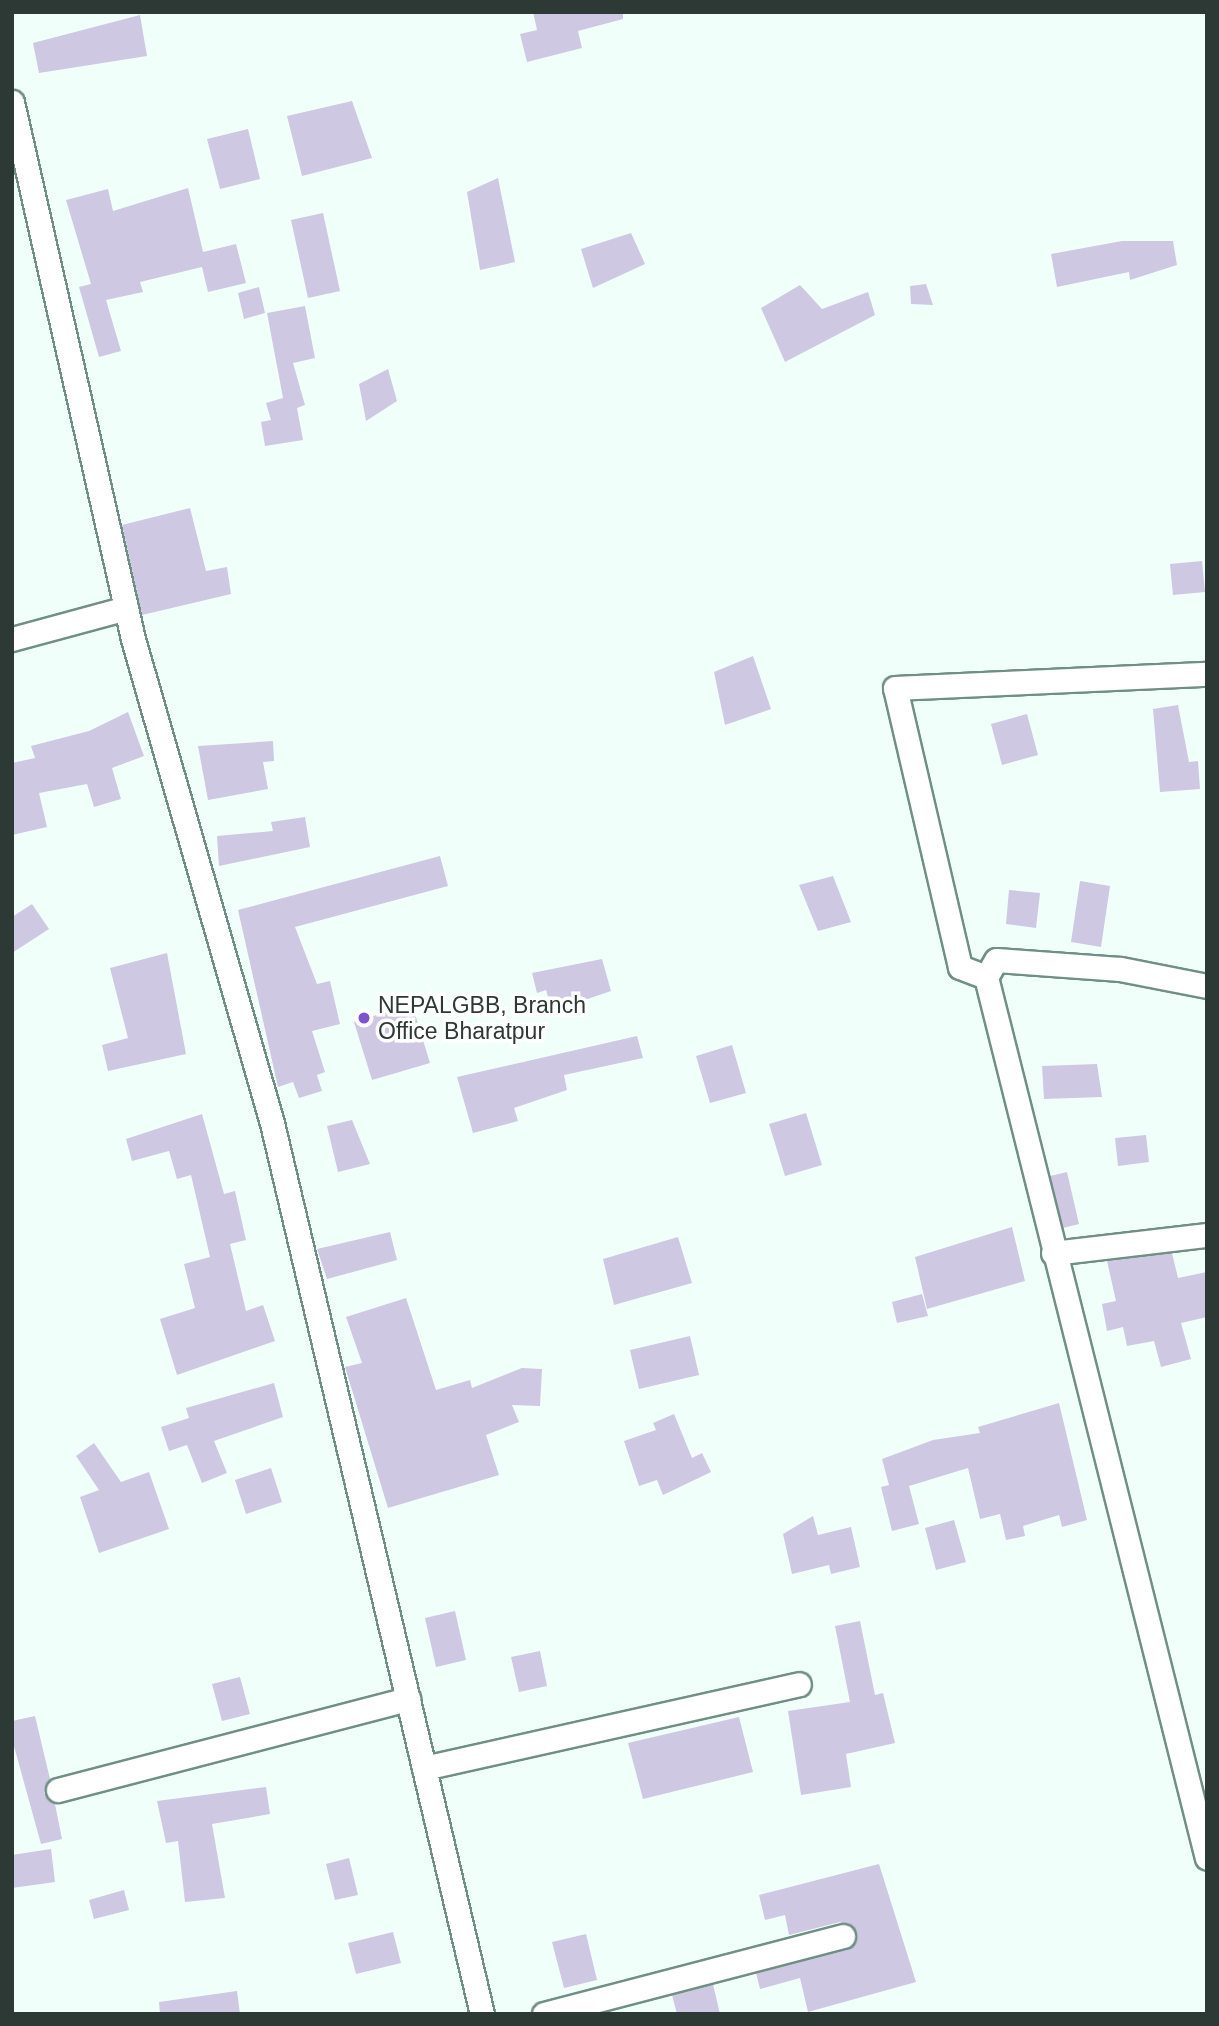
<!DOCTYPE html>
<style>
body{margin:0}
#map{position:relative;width:1219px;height:2026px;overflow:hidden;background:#f1fffa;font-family:Helvetica,sans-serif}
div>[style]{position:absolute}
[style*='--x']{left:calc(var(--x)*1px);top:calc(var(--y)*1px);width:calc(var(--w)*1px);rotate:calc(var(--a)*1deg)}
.building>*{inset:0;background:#cec8e3}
.roads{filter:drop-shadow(2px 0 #708f85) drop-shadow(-2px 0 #708f85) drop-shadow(0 2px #708f85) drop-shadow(0 -2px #708f85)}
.minor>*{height:23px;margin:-11.5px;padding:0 11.5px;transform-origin:11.5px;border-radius:11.5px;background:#fff}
.dots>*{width:19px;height:19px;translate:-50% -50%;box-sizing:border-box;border:4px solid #fff;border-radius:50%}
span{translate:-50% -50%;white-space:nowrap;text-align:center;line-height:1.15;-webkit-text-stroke:7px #fff;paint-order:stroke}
.poi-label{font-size:23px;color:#2c3935}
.left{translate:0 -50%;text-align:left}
.frame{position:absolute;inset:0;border:14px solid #2c3935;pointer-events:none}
</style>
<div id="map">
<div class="building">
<i style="clip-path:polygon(533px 12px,623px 12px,623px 19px,578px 31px,582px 48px,527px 62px,520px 34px,537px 30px)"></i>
<i style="clip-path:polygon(140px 15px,147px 56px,39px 73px,33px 43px)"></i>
<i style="clip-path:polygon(352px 101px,372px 158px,302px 176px,287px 116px)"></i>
<i style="clip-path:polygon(248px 129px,260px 179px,220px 189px,207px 139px)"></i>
<i style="clip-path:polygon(498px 178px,515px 262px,480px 270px,467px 192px)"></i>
<i style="clip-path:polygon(188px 188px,203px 252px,236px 244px,246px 283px,208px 292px,202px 267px,140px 282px,143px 292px,106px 300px,121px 351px,99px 357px,79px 287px,91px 284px,66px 200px,108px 189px,113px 211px)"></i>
<i style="clip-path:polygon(323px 213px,340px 291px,308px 298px,291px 220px)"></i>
<i style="clip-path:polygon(631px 233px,645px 264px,593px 288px,581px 249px)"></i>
<i style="clip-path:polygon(1122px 241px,1173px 241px,1177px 265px,1130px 280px,1129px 272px,1057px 287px,1051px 254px)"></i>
<i style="clip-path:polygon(926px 284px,933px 305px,911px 304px,910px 286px)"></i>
<i style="clip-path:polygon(800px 285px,822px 309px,868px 292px,875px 315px,785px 362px,761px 308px)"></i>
<i style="clip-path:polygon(259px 287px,265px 313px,244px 319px,238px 293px)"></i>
<i style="clip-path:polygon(305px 306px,315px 358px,293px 363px,305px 405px,297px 408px,303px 440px,265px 446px,261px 422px,271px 420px,266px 403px,283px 398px,267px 313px)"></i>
<i style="clip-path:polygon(388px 369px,397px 401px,366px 421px,359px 384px)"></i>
<i style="clip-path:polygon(190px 508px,206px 571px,227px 567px,231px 594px,142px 615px,122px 525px)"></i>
<i style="clip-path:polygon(1202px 561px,1205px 592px,1173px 595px,1170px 564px)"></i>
<i style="clip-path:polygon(753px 656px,771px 709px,725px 725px,714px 672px)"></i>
<i style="clip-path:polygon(1178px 705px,1189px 762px,1198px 761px,1200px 789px,1160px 792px,1153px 709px)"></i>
<i style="clip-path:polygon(128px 712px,144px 756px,112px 768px,121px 799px,94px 807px,87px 784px,39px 793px,47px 827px,12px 835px,12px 763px,35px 758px,31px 746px,89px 731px)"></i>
<i style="clip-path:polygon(1027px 714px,1038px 755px,1002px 765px,991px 724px)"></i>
<i style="clip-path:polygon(273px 741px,274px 761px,263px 762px,268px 789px,208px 800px,198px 746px)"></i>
<i style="clip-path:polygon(305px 817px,310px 847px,219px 866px,217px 836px,273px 831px,271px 822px)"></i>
<i style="clip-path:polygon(440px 856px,448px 886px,295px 927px,317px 984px,330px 981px,340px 1024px,312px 1031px,325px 1072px,317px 1075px,322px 1091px,299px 1098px,293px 1082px,278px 1087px,238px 910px)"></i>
<i style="clip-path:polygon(833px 876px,851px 922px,818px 931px,799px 885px)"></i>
<i style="clip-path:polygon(1080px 881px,1110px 886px,1101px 947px,1071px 942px)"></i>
<i style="clip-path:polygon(1009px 890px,1040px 893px,1036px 928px,1006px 924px)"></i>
<i style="clip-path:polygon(32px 904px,49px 929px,12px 953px,12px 917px)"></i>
<i style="clip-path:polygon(167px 953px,186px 1054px,108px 1071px,102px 1045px,128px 1038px,110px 968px)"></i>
<i style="clip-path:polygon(602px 959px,611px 991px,552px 1011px,546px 990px,537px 993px,532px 973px)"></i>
<i style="clip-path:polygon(412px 1004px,430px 1063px,372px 1080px,354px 1022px)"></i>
<i style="clip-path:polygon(637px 1036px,643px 1058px,564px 1075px,567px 1090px,514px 1108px,518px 1121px,473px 1133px,457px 1077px)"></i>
<i style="clip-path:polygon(732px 1045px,746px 1093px,710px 1103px,696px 1056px)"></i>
<i style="clip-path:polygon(1097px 1064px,1102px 1097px,1044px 1099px,1042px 1066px)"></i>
<i style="clip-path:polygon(806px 1113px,822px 1165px,785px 1176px,769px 1124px)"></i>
<i style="clip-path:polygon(202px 1114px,224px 1194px,235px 1191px,246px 1240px,230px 1244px,246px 1311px,263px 1305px,275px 1341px,177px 1375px,160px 1319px,195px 1308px,184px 1264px,210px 1257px,191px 1175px,177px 1179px,169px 1151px,132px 1161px,126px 1139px)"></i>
<i style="clip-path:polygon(352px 1120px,370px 1164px,338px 1172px,327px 1126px)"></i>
<i style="clip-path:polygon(1146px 1135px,1149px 1162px,1118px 1166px,1115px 1138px)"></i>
<i style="clip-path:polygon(1067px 1172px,1079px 1224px,1063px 1228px,1050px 1176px)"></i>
<i style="clip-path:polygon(1012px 1227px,1025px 1281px,927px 1309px,915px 1257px)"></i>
<i style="clip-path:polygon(390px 1232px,397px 1260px,327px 1279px,317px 1249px)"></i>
<i style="clip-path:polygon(678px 1237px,692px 1283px,614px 1305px,603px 1259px)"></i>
<i style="clip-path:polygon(1172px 1253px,1178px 1278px,1207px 1272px,1207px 1317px,1181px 1323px,1191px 1359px,1161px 1367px,1154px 1341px,1127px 1346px,1123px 1327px,1107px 1331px,1102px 1304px,1116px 1301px,1107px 1261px)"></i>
<i style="clip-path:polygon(922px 1294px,928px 1316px,897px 1323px,892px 1302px)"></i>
<i style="clip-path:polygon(406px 1298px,436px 1390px,470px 1380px,472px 1388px,522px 1368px,542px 1369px,540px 1406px,512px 1405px,519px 1422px,486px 1435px,499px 1475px,388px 1508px,345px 1367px,362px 1363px,346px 1317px)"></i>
<i style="clip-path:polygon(690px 1336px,699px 1375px,639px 1389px,630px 1350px)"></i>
<i style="clip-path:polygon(274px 1383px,283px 1417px,214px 1441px,227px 1473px,202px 1483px,187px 1445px,169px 1451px,161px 1427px,189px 1418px,186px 1408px)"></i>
<i style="clip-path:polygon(1059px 1403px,1087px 1520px,1062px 1527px,1059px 1515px,1023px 1526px,1025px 1536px,1006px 1540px,1000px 1514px,980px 1519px,968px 1468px,909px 1486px,919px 1524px,892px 1531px,881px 1487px,889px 1485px,882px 1459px,933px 1440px,980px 1433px,978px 1427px)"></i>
<i style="clip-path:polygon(674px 1414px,692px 1458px,702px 1453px,711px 1472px,663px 1495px,657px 1480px,639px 1486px,624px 1441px,656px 1430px,653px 1423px)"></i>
<i style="clip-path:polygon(94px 1443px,121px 1482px,149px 1472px,169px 1529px,99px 1553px,80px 1497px,99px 1490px,76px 1456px)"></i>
<i style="clip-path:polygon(271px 1468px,282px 1502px,246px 1514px,235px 1480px)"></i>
<i style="clip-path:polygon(813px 1516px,818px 1535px,851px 1527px,860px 1567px,831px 1574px,829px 1565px,792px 1574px,783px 1534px)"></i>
<i style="clip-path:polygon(954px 1520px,966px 1562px,936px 1570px,925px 1528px)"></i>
<i style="clip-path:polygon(455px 1611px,466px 1660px,436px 1667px,425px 1618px)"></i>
<i style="clip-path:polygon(860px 1621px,875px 1695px,883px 1693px,895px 1743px,846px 1754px,851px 1787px,801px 1795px,788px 1711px,850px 1702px,835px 1626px)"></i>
<i style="clip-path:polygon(540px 1651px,547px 1686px,519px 1692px,511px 1657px)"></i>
<i style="clip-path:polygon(240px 1677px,250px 1714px,222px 1721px,212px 1684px)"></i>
<i style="clip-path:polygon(35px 1716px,50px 1779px,44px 1793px,55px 1804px,62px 1839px,41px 1844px,12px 1739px,12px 1721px)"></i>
<i style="clip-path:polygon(739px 1717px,753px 1772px,643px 1799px,628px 1743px)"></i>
<i style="clip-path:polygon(266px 1787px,270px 1814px,212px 1824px,225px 1898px,185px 1902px,178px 1841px,166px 1843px,157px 1801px)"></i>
<i style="clip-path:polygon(51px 1849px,55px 1882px,12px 1888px,12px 1855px)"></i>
<i style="clip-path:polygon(349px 1858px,358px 1895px,335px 1900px,326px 1864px)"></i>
<i style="clip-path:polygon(879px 1864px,916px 1982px,808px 2012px,800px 1978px,760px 1989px,756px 1973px,847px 1950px,857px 1933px,840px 1922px,789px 1935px,785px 1915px,765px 1920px,759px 1895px)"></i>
<i style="clip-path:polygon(124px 1890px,129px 1910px,94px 1919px,89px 1900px)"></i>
<i style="clip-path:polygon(393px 1932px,401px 1963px,356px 1974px,348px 1943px)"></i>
<i style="clip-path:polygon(586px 1934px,597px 1980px,564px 1988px,552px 1942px)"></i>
<i style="clip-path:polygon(713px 1984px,720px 2014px,677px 2014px,672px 1995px)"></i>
<i style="clip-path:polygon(237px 1991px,240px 2014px,160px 2014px,159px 2002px)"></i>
</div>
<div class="roads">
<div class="minor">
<i style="--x:12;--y:102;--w:550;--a:77.3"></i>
<i style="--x:133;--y:639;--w:504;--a:73.98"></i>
<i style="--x:272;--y:1123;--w:915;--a:76.74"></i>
<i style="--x:12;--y:639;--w:118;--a:-15.2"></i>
<i style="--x:986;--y:977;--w:28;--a:-159"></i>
<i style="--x:960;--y:967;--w:286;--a:-103.1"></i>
<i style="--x:895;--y:688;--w:312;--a:-2.6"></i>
<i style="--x:1207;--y:986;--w:89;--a:-168.9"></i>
<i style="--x:1120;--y:969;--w:124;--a:-175.8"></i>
<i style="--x:996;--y:960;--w:20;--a:120"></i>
<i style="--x:986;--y:977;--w:908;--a:75.92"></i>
<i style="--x:1053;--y:1253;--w:155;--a:-6.7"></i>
<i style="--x:424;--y:1768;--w:384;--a:-12.6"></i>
<i style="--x:58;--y:1790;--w:362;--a:-14.6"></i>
<i style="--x:544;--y:2014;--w:309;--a:-14.6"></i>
</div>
</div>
<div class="dots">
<i style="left:364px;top:1018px;background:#7d54ce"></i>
</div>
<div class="poi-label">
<span class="left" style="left:378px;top:1018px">NEPALGBB, Branch<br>Office Bharatpur</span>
</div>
<div class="frame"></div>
</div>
